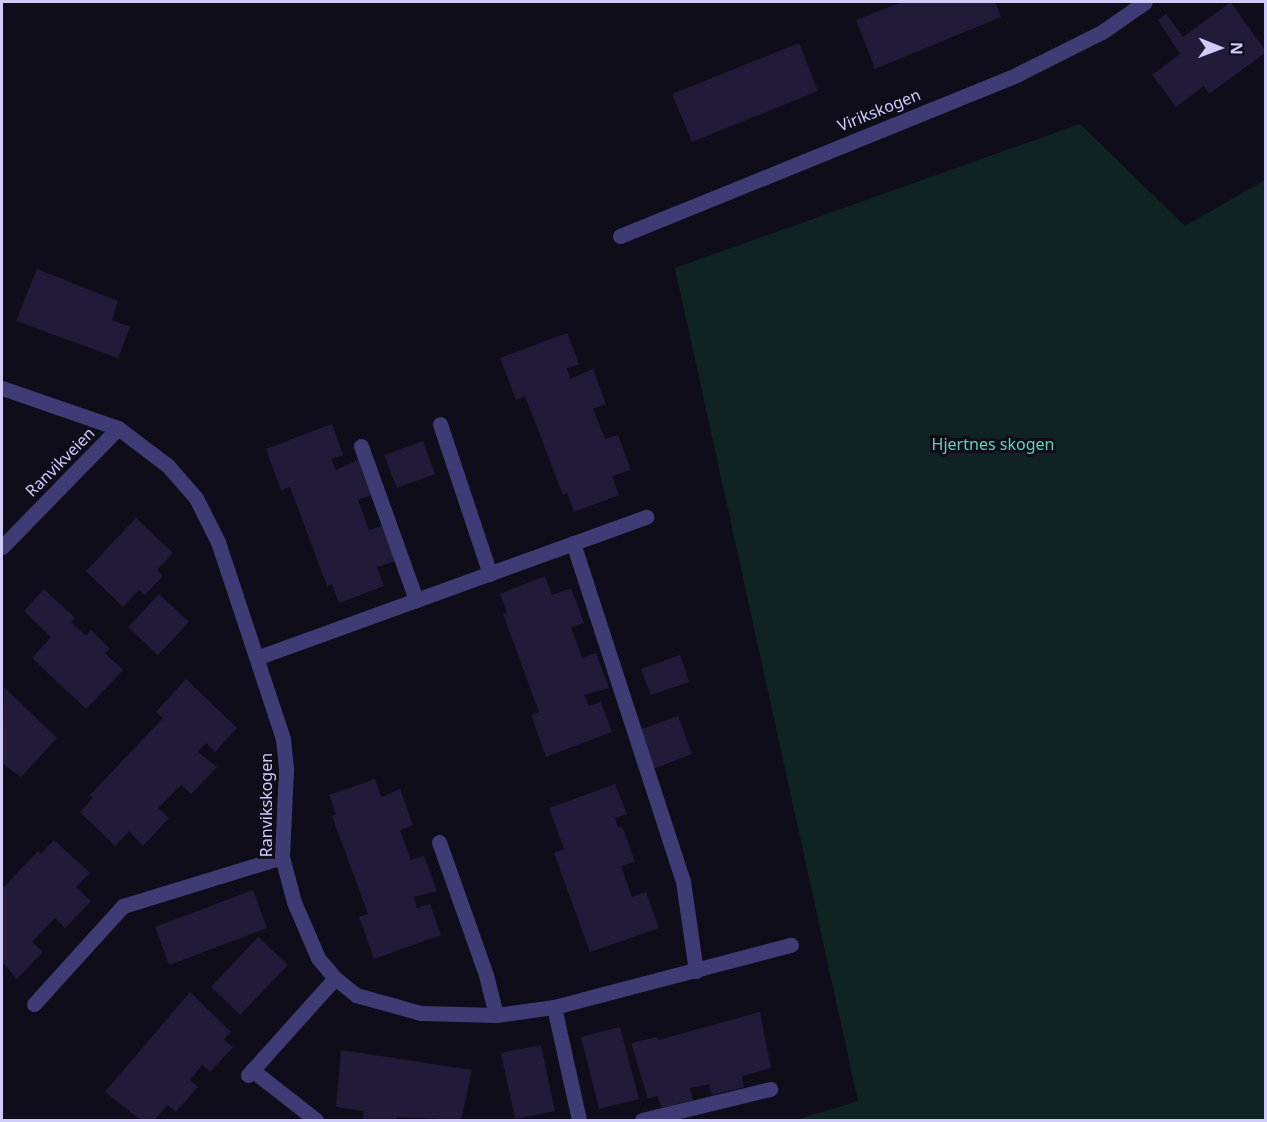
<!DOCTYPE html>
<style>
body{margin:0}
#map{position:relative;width:1267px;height:1122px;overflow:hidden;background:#0f0d1a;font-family:"Noto Sans",sans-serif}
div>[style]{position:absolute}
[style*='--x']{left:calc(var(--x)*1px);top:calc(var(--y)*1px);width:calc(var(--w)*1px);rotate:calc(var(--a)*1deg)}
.green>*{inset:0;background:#102323}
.building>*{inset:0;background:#211b39}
.service>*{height:15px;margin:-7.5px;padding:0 7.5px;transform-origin:7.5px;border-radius:7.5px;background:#3f3c75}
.minor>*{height:15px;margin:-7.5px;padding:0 7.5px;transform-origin:7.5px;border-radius:7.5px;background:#3f3c75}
span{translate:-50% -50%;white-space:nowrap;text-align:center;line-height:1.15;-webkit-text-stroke:6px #0f0d1a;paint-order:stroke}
.street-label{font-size:16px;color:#d1cbfa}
.park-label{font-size:16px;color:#60d1b5}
.frame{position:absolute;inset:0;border:3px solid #d1cbfa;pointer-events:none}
.north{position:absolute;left:1189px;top:18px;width:60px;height:60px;-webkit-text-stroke:4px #0f0d1a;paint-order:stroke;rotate:91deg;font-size:16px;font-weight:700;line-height:24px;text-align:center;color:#d1cbfa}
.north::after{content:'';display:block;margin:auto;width:21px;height:27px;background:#d1cbfa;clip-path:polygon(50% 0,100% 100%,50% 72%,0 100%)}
</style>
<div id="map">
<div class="green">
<i style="clip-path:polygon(1080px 124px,1185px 226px,1265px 180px,1265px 1120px,796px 1120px,858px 1101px,675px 268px)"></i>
</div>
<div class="building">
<i style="clip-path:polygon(902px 2px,995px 2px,1001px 17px,875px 69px,856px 20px)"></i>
<i style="clip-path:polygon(1231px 2px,1266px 52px,1209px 94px,1204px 86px,1176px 107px,1152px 75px,1180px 54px,1158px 20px,1166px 14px,1183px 37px)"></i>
<i style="clip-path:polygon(799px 43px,818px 91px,692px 142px,672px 94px)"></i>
<i style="clip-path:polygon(37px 269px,118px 301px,112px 320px,130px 327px,118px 358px,16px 321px)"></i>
<i style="clip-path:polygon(567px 333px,579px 364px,567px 368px,570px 379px,593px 369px,606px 404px,593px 409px,605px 439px,618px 435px,631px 470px,612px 476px,619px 495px,574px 512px,567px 493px,563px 495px,525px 396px,516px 400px,500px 358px)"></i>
<i style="clip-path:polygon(332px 424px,343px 455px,331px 459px,336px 470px,358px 460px,371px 495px,358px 500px,369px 530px,382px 526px,396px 561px,377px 567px,384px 586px,339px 603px,332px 584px,327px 586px,290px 487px,281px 490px,266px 449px)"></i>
<i style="clip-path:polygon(423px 441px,435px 474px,397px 488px,384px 455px)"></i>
<i style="clip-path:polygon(136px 518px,173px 553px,157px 570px,163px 576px,145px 595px,139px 590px,123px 607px,86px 571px)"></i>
<i style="clip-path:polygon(545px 576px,552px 595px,571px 588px,584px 623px,571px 627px,582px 658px,596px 653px,609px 688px,584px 695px,589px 706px,601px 702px,612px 732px,546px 757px,531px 715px,539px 712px,503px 614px,507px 612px,500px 594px)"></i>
<i style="clip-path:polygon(44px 589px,75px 618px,71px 622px,86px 636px,91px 630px,110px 649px,105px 653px,123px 670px,86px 709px,32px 658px,51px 637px,24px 611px)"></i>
<i style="clip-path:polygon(159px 594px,189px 622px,158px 655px,128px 627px)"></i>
<i style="clip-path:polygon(680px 655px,689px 682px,651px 695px,641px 669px)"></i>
<i style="clip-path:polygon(186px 679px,237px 728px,215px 752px,206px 743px,198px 752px,217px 767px,191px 794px,181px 785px,158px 808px,169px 818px,143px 846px,129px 831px,115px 846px,80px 812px,93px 798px,90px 795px,163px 718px,156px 712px)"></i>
<i style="clip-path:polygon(4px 687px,57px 738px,21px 777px,2px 763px)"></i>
<i style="clip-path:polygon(678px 716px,692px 754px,653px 769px,639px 730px)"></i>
<i style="clip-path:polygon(375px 779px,381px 797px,400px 789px,413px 825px,400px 830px,411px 860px,424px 856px,437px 891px,414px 897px,417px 908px,430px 904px,441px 935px,374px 959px,359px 917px,368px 914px,332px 816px,336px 814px,329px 795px)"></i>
<i style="clip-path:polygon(615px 784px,627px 814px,615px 818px,618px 828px,622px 826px,635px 862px,621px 866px,632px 897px,646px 892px,659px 928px,590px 952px,554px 853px,564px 849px,549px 808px)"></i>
<i style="clip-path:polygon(54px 840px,90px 873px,76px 887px,91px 901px,65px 928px,55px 918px,32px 942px,43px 952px,17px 979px,2px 962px,2px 889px,38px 851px,41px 854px)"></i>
<i style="clip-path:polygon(253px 890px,267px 928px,169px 965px,155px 927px)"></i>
<i style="clip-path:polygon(258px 937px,288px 965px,240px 1015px,211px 987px)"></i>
<i style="clip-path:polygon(190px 992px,231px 1032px,224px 1040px,233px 1047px,210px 1072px,202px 1065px,190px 1080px,198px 1087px,176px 1112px,168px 1105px,154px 1120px,141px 1120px,105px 1092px)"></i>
<i style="clip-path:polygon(760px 1012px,771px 1068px,742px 1076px,744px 1087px,712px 1095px,709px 1084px,690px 1088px,693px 1100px,661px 1108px,658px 1096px,648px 1099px,631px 1043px,657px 1037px,658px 1040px)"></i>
<i style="clip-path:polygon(620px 1027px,639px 1099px,599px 1109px,581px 1037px)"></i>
<i style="clip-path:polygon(541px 1045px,555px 1111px,515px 1119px,501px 1053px)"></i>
<i style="clip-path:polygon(341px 1050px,472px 1070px,461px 1120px,397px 1117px,396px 1120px,362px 1120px,364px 1111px,336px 1107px)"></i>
</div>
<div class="service">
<i style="--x:440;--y:424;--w:158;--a:71.6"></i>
<i style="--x:361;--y:446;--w:164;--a:70.3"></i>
<i style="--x:573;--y:543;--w:355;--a:72"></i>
<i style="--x:683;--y:881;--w:91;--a:81.8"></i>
<i style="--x:259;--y:657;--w:412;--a:-19.9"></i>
<i style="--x:439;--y:842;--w:141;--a:70.5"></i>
<i style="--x:486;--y:975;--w:41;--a:76"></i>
<i style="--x:34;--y:1004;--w:132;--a:-47.8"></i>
<i style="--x:123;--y:906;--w:166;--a:-17.1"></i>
<i style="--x:554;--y:1007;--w:116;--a:77.5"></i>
<i style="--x:252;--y:1070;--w:81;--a:38"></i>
<i style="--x:248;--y:1075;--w:130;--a:-48.1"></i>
<i style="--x:642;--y:1120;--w:132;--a:-13.6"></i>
</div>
<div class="minor">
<i style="--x:620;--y:236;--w:430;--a:-22.1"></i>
<i style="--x:1018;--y:74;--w:94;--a:-26.6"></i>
<i style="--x:1102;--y:32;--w:52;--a:-34.9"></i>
<i style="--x:2;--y:388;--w:123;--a:19"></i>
<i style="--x:118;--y:428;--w:63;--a:37.2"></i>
<i style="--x:168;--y:466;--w:43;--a:48.8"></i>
<i style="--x:196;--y:498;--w:49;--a:63.4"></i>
<i style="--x:218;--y:542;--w:207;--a:71.7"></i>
<i style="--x:283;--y:739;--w:30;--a:84"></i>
<i style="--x:286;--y:769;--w:88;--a:92.6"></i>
<i style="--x:282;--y:857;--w:47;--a:75.1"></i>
<i style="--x:294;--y:902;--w:61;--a:66.8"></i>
<i style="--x:318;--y:958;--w:26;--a:50"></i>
<i style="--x:335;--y:978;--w:27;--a:39"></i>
<i style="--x:356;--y:995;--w:67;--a:15.5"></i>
<i style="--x:421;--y:1013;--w:75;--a:1.5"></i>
<i style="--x:496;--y:1015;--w:59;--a:-7.9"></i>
<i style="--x:554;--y:1007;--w:245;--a:-14.7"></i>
<i style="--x:2;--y:547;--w:166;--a:-45.7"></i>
</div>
<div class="street-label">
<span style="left:879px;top:110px;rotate:-22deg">Virikskogen</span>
<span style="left:60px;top:462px;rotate:-45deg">Ranvikveien</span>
<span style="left:266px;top:805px;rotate:-90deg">Ranvikskogen</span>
</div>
<div class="park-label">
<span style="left:993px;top:444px">Hjertnes skogen</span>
</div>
<div class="frame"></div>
<div class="north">N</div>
</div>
